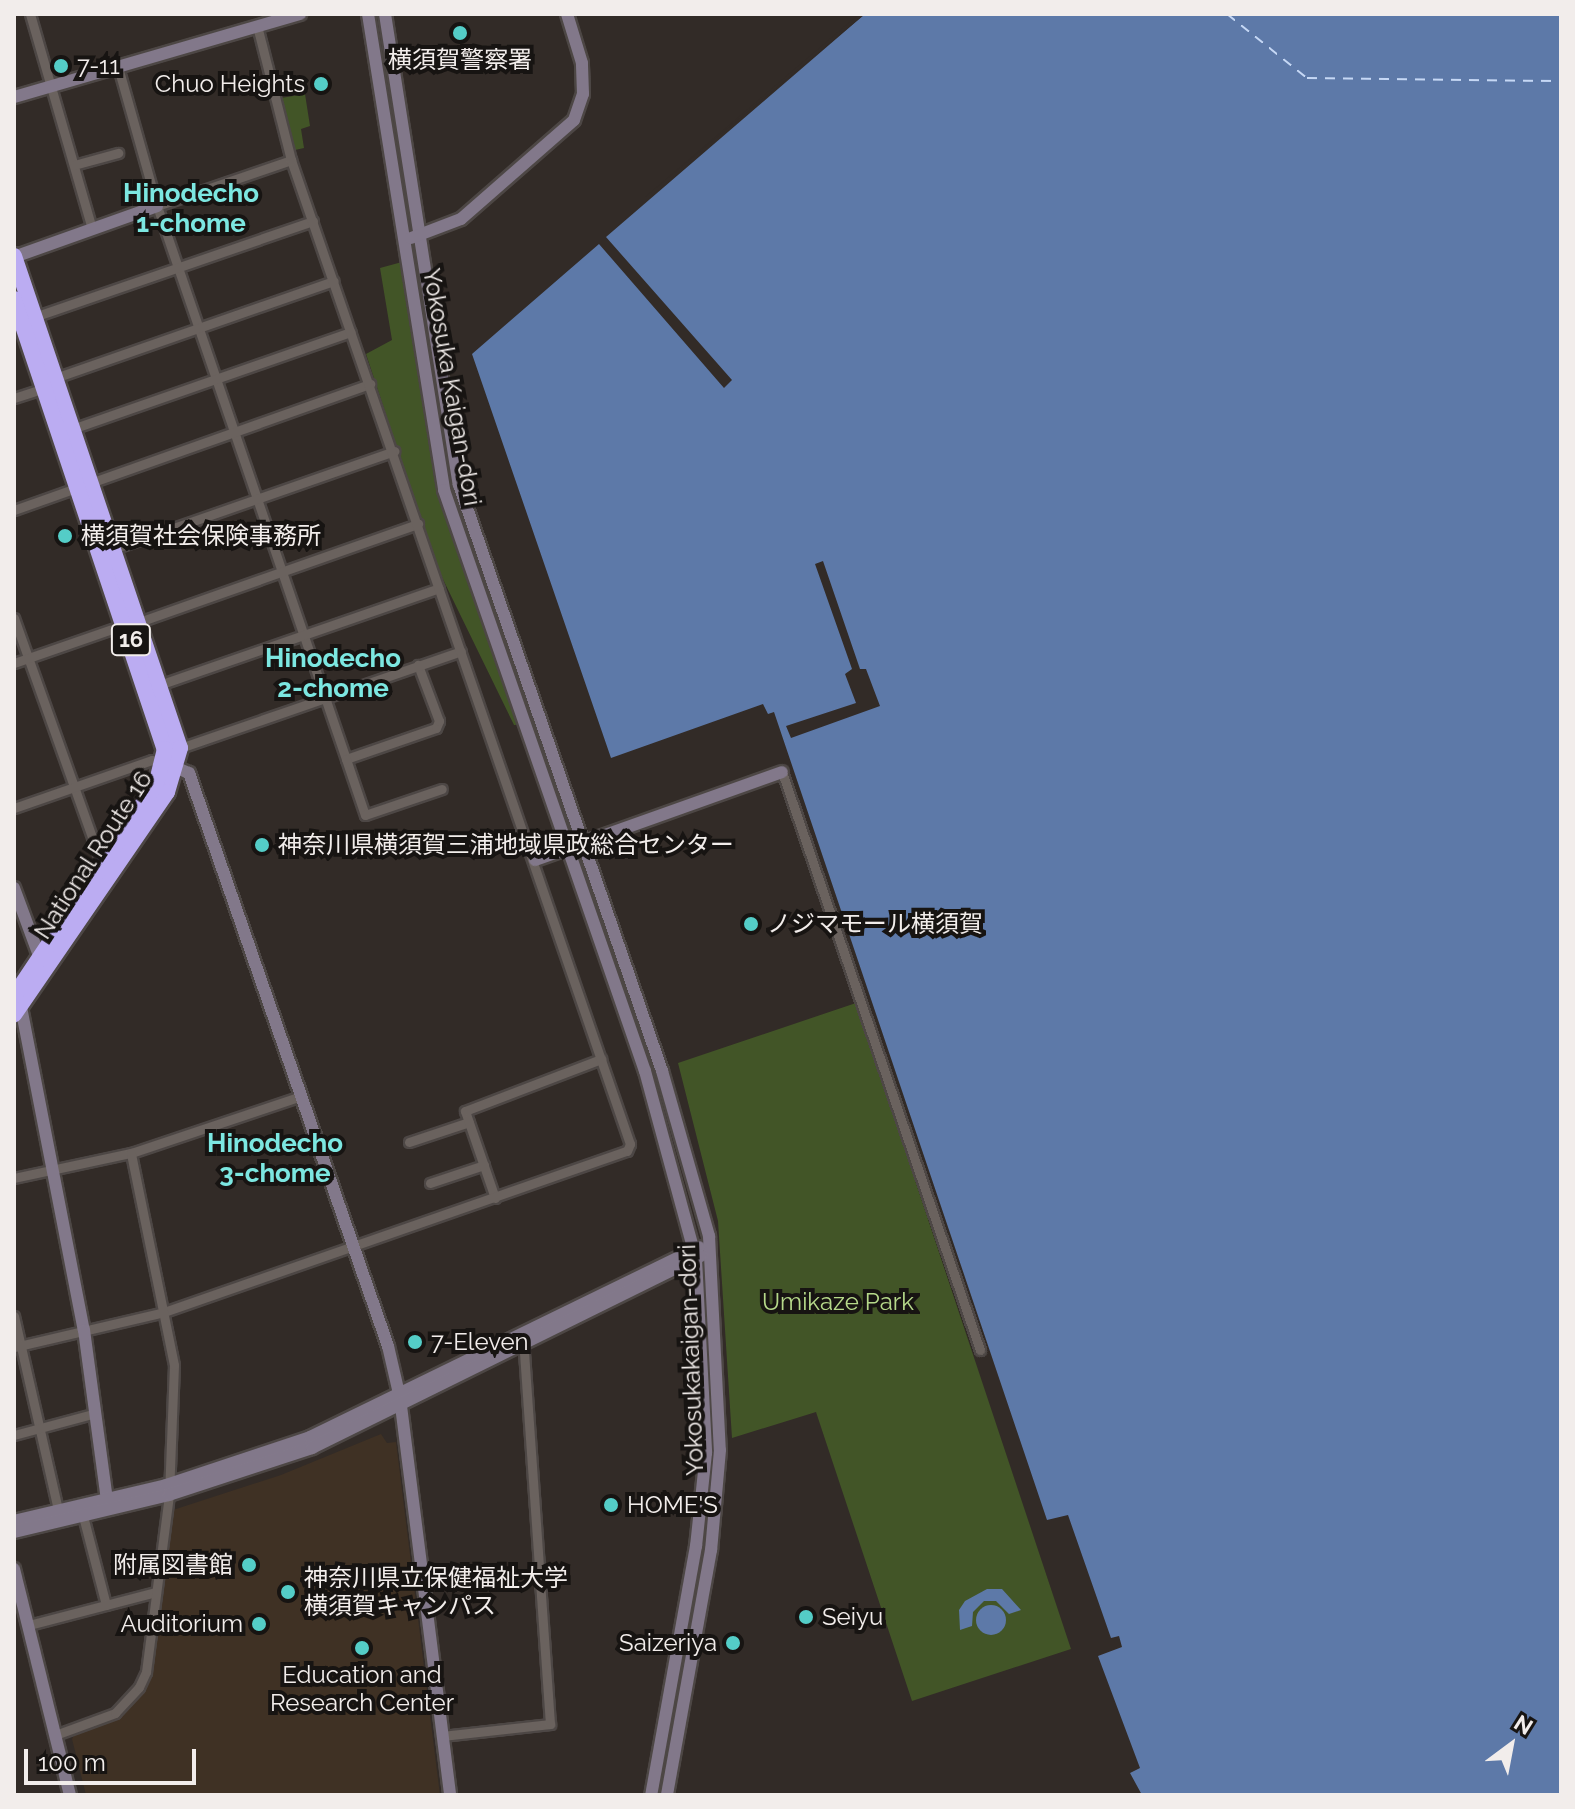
<!DOCTYPE html>
<meta charset="utf-8">
<style>
body{margin:0}
#map{position:relative;width:1575px;height:1809px;overflow:hidden;background:#322b27;font-family:Raleway,"Noto Sans JP",sans-serif}
div>[style]{position:absolute}
[style*='--x']{left:calc(var(--x)*1px);top:calc(var(--y)*1px);width:calc(var(--w)*1px);rotate:calc(var(--a)*1deg)}
.education>*{inset:0;background:#3f3124}
.green>*{inset:0;background:#425527}
.water>*{inset:0;background:#5d79a8}
.round{border-radius:50%}
.pier>*{inset:0;background:#322b27}
.ferry>*{height:2px;margin-top:-1px;transform-origin:0;background:repeating-linear-gradient(90deg,#c6d8f5 0 10px,transparent 0 18px)}
.roads{filter:drop-shadow(2px 0 #4d4745) drop-shadow(-2px 0 #4d4745) drop-shadow(0 2px #4d4745) drop-shadow(0 -2px #4d4745)}
.street>*{height:9px;margin:-4.5px;padding:0 4.5px;transform-origin:4.5px;border-radius:4.5px;background:#6a625e}
.secondary>*{height:12px;margin:-6px;padding:0 6px;transform-origin:6px;border-radius:6px;background:#82788a}
.highway>*{height:16px;margin:-8px;padding:0 8px;transform-origin:8px;border-radius:8px;background:#bbacf2}
.dots>*{width:22px;height:22px;translate:-50% -50%;box-sizing:border-box;border:4px solid #171412;border-radius:50%}
span{translate:-50% -50%;white-space:nowrap;text-align:center;line-height:1.15;-webkit-text-stroke:8px #171412;paint-order:stroke}
.shield-label span{padding:2px 6px;background:#171412;border:2px solid;border-radius:6px;-webkit-text-stroke-width:0}
.shield-label{font-size:22px;color:#f2edeb;font-weight:700}
.poi-label{font-size:24px;color:#f2edeb}
.left{translate:0 -50%;text-align:left}
.right{translate:-100% -50%;text-align:right}
.street-label{font-size:24px;color:#f2edeb}
.park-label{font-size:24px;color:#b6d98a}
.neighbourhood-label{font-size:26px;color:#7ce7e1;font-weight:700}
.frame{position:absolute;inset:0;border:16px solid #f2edeb;pointer-events:none}
.north{position:absolute;left:1471px;top:1705px;width:80px;height:80px;-webkit-text-stroke:6px #171412;paint-order:stroke;rotate:32deg;font-size:22px;font-weight:700;line-height:32px;text-align:center;color:#f2edeb}
.north::after{content:'';display:block;margin:auto;width:28px;height:36px;background:#f2edeb;clip-path:polygon(50% 0,100% 100%,50% 72%,0 100%)}
.scale{position:absolute;left:24px;top:1749px;width:172px;height:36px;box-sizing:border-box;border:4px solid #f2edeb;border-top:0;padding-left:10px;font-size:24px;line-height:28px;white-space:nowrap;color:#f2edeb;-webkit-text-stroke:6px #171412;paint-order:stroke}
</style>
<div id="map">
<div class="education">
<i style="clip-path:polygon(381px 1434px,387px 1443px,396px 1442px,440px 1795px,86px 1795px,72px 1739px,76px 1731px,112px 1719px,137px 1700px,152px 1675px,173px 1510px,281px 1475px)"></i>
</div>
<div class="green">
<i style="clip-path:polygon(305px 94px,310px 126px,301px 129px,304px 148px,295px 150px,281px 98px)"></i>
<i style="clip-path:polygon(402px 262px,441px 443px,535px 724px,514px 725px,435px 563px,366px 354px,392px 340px,380px 268px)"></i>
<i style="clip-path:polygon(856px 1003px,1071px 1649px,912px 1701px,816px 1412px,732px 1438px,718px 1221px,678px 1063px)"></i>
</div>
<div class="water">
<i style="clip-path:polygon(865px 14px,1561px 14px,1561px 1795px,1142px 1795px,1130px 1773px,1140px 1768px,1098px 1656px,1122px 1647px,1119px 1636px,1111px 1638px,1068px 1515px,1047px 1520px,774px 712px,768px 714px,763px 704px,611px 758px,472px 354px,599px 244px,724px 388px,732px 380px,606px 237px)"></i>
<i style="clip-path:polygon(987px 1589px,1002px 1589px,1021px 1610px,1009px 1614px,996px 1601px,984px 1601px,973px 1612px,972px 1626px,960px 1630px,959px 1610px,965px 1601px)"></i>
<i class="round" style="left:976px;top:1605px;width:30px;height:30px"></i>
</div>
<div class="pier">
<i style="clip-path:polygon(859px 14px,865px 14px,644px 198px)"></i>
<i style="clip-path:polygon(823px 561px,860px 669px,866px 669px,880px 706px,791px 738px,786px 726px,856px 703px,845px 674px,852px 669px,815px 564px)"></i>
</div>
<div class="ferry">
<i style="--x:1227;--y:14;--w:102;--a:38.7"></i>
<i style="--x:1307;--y:78;--w:254;--a:0.7"></i>
</div>
<div class="roads">
<div class="street">
<i style="--x:30;--y:14;--w:224;--a:73.9"></i>
<i style="--x:118;--y:67;--w:144;--a:74.3"></i>
<i style="--x:157;--y:206;--w:584;--a:71.13"></i>
<i style="--x:346;--y:759;--w:95;--a:-19"></i>
<i style="--x:436;--y:728;--w:8;--a:-67"></i>
<i style="--x:439;--y:721;--w:60;--a:-110.6"></i>
<i style="--x:74;--y:165;--w:46;--a:-15.3"></i>
<i style="--x:157;--y:206;--w:142;--a:-18.9"></i>
<i style="--x:34;--y:317;--w:295;--a:-19"></i>
<i style="--x:55;--y:378;--w:295;--a:-19.2"></i>
<i style="--x:14;--y:398;--w:32;--a:-18"></i>
<i style="--x:72;--y:429;--w:295;--a:-19.2"></i>
<i style="--x:14;--y:510;--w:378;--a:-19.5"></i>
<i style="--x:113;--y:549;--w:298;--a:-19.2"></i>
<i style="--x:14;--y:618;--w:262;--a:70.4"></i>
<i style="--x:139;--y:622;--w:296;--a:-19.4"></i>
<i style="--x:14;--y:663;--w:116;--a:-19.1"></i>
<i style="--x:159;--y:685;--w:296;--a:-19.1"></i>
<i style="--x:180;--y:748;--w:297;--a:-19"></i>
<i style="--x:346;--y:759;--w:59;--a:71.3"></i>
<i style="--x:365;--y:815;--w:81;--a:-18.7"></i>
<i style="--x:782;--y:772;--w:611;--a:71.09"></i>
<i style="--x:14;--y:808;--w:146;--a:-19.2"></i>
<i style="--x:152;--y:760;--w:10;--a:17"></i>
<i style="--x:409;--y:1142;--w:63;--a:-18.4"></i>
<i style="--x:14;--y:1178;--w:120;--a:-12.1"></i>
<i style="--x:131;--y:1153;--w:179;--a:-18.5"></i>
<i style="--x:430;--y:1183;--w:57;--a:-18.4"></i>
<i style="--x:495;--y:1198;--w:92;--a:-109"></i>
<i style="--x:465;--y:1111;--w:146;--a:-20.9"></i>
<i style="--x:14;--y:1316;--w:199;--a:77.2"></i>
<i style="--x:14;--y:1347;--w:154;--a:-13.1"></i>
<i style="--x:164;--y:1312;--w:490;--a:-19.2"></i>
<i style="--x:627;--y:1151;--w:8;--a:-67"></i>
<i style="--x:630;--y:1144;--w:1041;--a:-109.01"></i>
<i style="--x:291;--y:160;--w:138;--a:-104.2"></i>
<i style="--x:14;--y:1435;--w:85;--a:-15"></i>
<i style="--x:83;--y:1516;--w:92;--a:75.5"></i>
<i style="--x:29;--y:1625;--w:131;--a:-14.6"></i>
<i style="--x:58;--y:1734;--w:61;--a:-20.2"></i>
<i style="--x:115;--y:1713;--w:35;--a:-47"></i>
<i style="--x:139;--y:1687;--w:17;--a:-65"></i>
<i style="--x:146;--y:1672;--w:178;--a:-82.6"></i>
<i style="--x:169;--y:1495;--w:130;--a:-87.8"></i>
<i style="--x:174;--y:1365;--w:216;--a:-101.5"></i>
<i style="--x:442;--y:1736;--w:109;--a:-6.3"></i>
<i style="--x:550;--y:1724;--w:386;--a:-94"></i>
</div>
<div class="secondary">
<i style="--x:368;--y:14;--w:482;--a:80.9"></i>
<i style="--x:444;--y:490;--w:615;--a:70.92"></i>
<i style="--x:645;--y:1071;--w:195;--a:74.8"></i>
<i style="--x:696;--y:1259;--w:194;--a:87"></i>
<i style="--x:706;--y:1453;--w:94;--a:96.1"></i>
<i style="--x:696;--y:1546;--w:253;--a:100.2"></i>
<i style="--x:385;--y:14;--w:477;--a:81.1"></i>
<i style="--x:459;--y:485;--w:620;--a:70.89"></i>
<i style="--x:662;--y:1071;--w:172;--a:74.1"></i>
<i style="--x:709;--y:1236;--w:214;--a:87.1"></i>
<i style="--x:720;--y:1450;--w:100;--a:95.1"></i>
<i style="--x:711;--y:1550;--w:249;--a:100.2"></i>
<i style="--x:14;--y:97;--w:298;--a:-16.2"></i>
<i style="--x:411;--y:238;--w:53;--a:-20.8"></i>
<i style="--x:461;--y:219;--w:150;--a:-41.2"></i>
<i style="--x:574;--y:120;--w:28;--a:-71"></i>
<i style="--x:583;--y:94;--w:31;--a:-92"></i>
<i style="--x:582;--y:63;--w:51;--a:-107"></i>
<i style="--x:14;--y:257;--w:152;--a:-19.6"></i>
<i style="--x:170;--y:765;--w:21;--a:23"></i>
<i style="--x:189;--y:773;--w:607;--a:70.85"></i>
<i style="--x:388;--y:1346;--w:53;--a:77"></i>
<i style="--x:400;--y:1398;--w:400;--a:82.8"></i>
<i style="--x:535;--y:860;--w:262;--a:-19.6"></i>
<i style="--x:14;--y:888;--w:78;--a:69.7"></i>
<i style="--x:20;--y:1002;--w:334;--a:79"></i>
<i style="--x:84;--y:1330;--w:179;--a:82.3"></i>
<i style="--x:14;--y:1521;--w:156;--a:-13.3"></i>
<i style="--x:166;--y:1485;--w:152;--a:-18.4"></i>
<i style="--x:310;--y:1437;--w:433;--a:-26"></i>
<i style="--x:14;--y:1532;--w:159;--a:-13.4"></i>
<i style="--x:169;--y:1495;--w:151;--a:-18.2"></i>
<i style="--x:312;--y:1448;--w:434;--a:-26.3"></i>
<i style="--x:14;--y:1569;--w:233;--a:76.1"></i>
</div>
<div class="highway">
<i style="--x:14;--y:256;--w:519;--a:71.36"></i>
<i style="--x:180;--y:748;--w:46;--a:106.5"></i>
<i style="--x:167;--y:792;--w:270;--a:124.5"></i>
<i style="--x:14;--y:299;--w:475;--a:71.5"></i>
<i style="--x:165;--y:749;--w:36;--a:104"></i>
<i style="--x:156;--y:784;--w:255;--a:123.8"></i>
</div>
</div>
<div class="dots">
<i style="left:460px;top:33px;background:#54cdc7"></i>
<i style="left:61px;top:66px;background:#54cdc7"></i>
<i style="left:321px;top:84px;background:#54cdc7"></i>
<i style="left:65px;top:536px;background:#54cdc7"></i>
<i style="left:262px;top:845px;background:#54cdc7"></i>
<i style="left:751px;top:924px;background:#54cdc7"></i>
<i style="left:415px;top:1342px;background:#54cdc7"></i>
<i style="left:611px;top:1505px;background:#54cdc7"></i>
<i style="left:249px;top:1565px;background:#54cdc7"></i>
<i style="left:288px;top:1592px;background:#54cdc7"></i>
<i style="left:806px;top:1617px;background:#54cdc7"></i>
<i style="left:259px;top:1624px;background:#54cdc7"></i>
<i style="left:733px;top:1643px;background:#54cdc7"></i>
<i style="left:362px;top:1648px;background:#54cdc7"></i>
</div>
<div class="shield-label">
<span style="left:131px;top:640px">16</span>
</div>
<div class="poi-label">
<span style="left:460px;top:60px">横須賀警察署</span>
<span class="left" style="left:77px;top:66px">7-11</span>
<span class="right" style="left:305px;top:84px">Chuo Heights</span>
<span class="left" style="left:81px;top:536px">横須賀社会保険事務所</span>
<span class="left" style="left:278px;top:845px">神奈川県横須賀三浦地域県政総合センター</span>
<span class="left" style="left:767px;top:924px">ノジマモール横須賀</span>
<span class="left" style="left:431px;top:1342px">7-Eleven</span>
<span class="left" style="left:627px;top:1505px">HOME'S</span>
<span class="right" style="left:233px;top:1565px">附属図書館</span>
<span class="left" style="left:304px;top:1592px">神奈川県立保健福祉大学<br>横須賀キャンパス</span>
<span class="left" style="left:822px;top:1617px">Seiyu</span>
<span class="right" style="left:243px;top:1624px">Auditorium</span>
<span class="right" style="left:717px;top:1643px">Saizeriya</span>
<span style="left:362px;top:1689px">Education and<br>Research Center</span>
</div>
<div class="street-label">
<span style="left:452px;top:387px;rotate:80deg">Yokosuka Kaigan-dori</span>
<span style="left:93px;top:855px;rotate:-57deg">National Route 16</span>
<span style="left:691px;top:1360px;rotate:-92deg">Yokosukakaigan-dori</span>
</div>
<div class="park-label">
<span style="left:838px;top:1302px">Umikaze Park</span>
</div>
<div class="neighbourhood-label">
<span style="left:191px;top:209px">Hinodecho<br>1-chome</span>
<span style="left:333px;top:674px">Hinodecho<br>2-chome</span>
<span style="left:275px;top:1159px">Hinodecho<br>3-chome</span>
</div>
<div class="frame"></div>
<div class="north">N</div>
<div class="scale">100 m</div>
</div>
